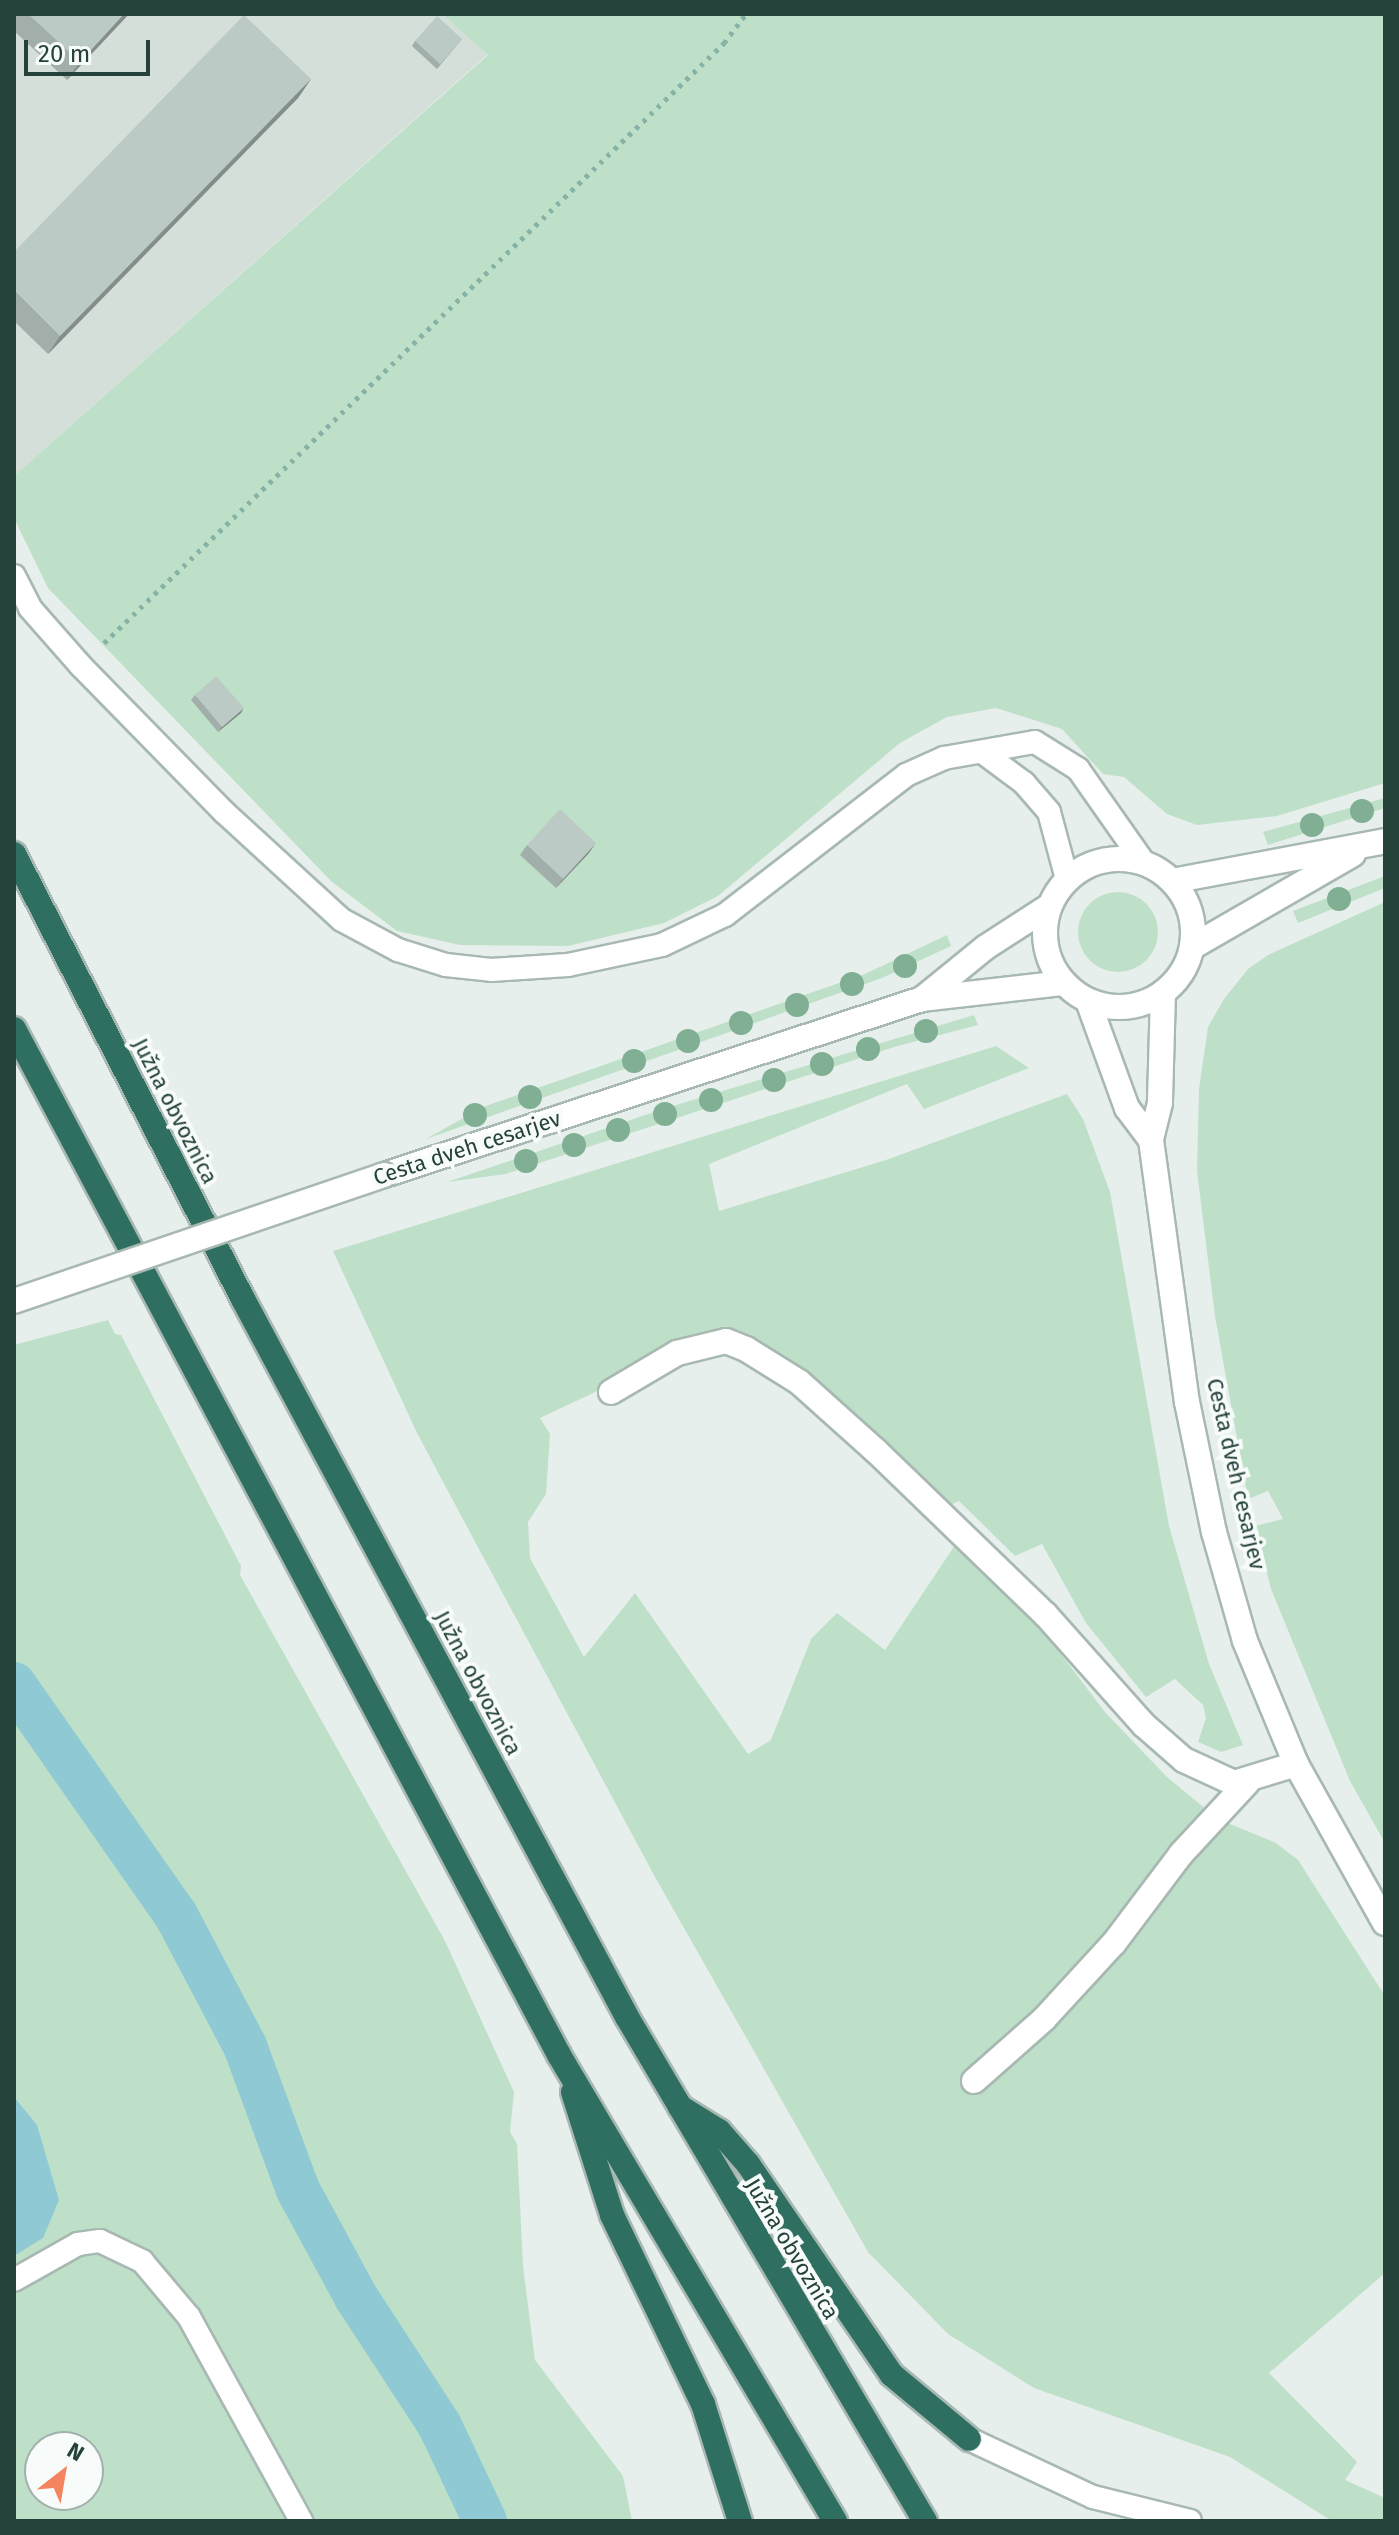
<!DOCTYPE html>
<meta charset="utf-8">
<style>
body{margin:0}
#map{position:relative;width:1399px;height:2535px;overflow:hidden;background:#e6efeb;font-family:"Fira Sans",sans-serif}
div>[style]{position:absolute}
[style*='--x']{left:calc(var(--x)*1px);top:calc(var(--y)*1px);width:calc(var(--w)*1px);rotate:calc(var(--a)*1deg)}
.built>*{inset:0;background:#d4dfda}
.green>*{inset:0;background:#bfe0c8}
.round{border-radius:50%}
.water>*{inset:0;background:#8ec9d4}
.canal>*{height:44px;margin:-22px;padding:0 22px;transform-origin:22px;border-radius:22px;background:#8ec9d4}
.path>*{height:5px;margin-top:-2.5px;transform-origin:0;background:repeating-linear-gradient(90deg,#86b3a5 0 4px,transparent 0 10px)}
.roads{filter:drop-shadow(2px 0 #a8b8b2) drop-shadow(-2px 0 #a8b8b2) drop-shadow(0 2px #a8b8b2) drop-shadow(0 -2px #a8b8b2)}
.service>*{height:22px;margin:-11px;padding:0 11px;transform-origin:11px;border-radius:11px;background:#fff}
.minor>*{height:24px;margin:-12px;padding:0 12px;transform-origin:12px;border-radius:12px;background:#fff}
.tertiary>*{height:24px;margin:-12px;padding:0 12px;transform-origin:12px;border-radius:12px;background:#fff}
.tertiary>.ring{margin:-12px;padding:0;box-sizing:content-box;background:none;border:24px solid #fff;border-radius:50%}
.motorway>*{height:24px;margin:-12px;padding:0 12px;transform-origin:12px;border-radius:12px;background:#2f6f62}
.bridges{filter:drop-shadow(2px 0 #a8b8b2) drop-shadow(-2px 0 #a8b8b2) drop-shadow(0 2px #a8b8b2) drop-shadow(0 -2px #a8b8b2)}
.tertiary-bridge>*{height:24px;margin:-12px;padding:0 12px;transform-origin:12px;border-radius:12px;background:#fff}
.trees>*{width:24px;height:24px;margin:-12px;border-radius:50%;background:#80af93}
.wall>*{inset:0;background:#a1aea9}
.shaded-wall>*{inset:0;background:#838d89}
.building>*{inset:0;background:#bbcac4}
span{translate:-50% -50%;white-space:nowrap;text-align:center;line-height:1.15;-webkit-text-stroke:8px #f7fbf9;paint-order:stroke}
.street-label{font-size:22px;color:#24423a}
.frame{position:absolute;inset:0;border:16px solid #24423a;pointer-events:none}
.north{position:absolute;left:24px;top:2431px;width:80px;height:80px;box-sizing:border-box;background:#f7fbf9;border:2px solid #a3b1ad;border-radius:50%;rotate:31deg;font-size:22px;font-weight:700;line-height:32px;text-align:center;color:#24423a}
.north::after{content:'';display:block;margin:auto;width:28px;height:36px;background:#f4845f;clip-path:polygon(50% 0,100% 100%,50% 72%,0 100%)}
.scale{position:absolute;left:24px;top:40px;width:126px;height:36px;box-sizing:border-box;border:4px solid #24423a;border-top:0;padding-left:10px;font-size:24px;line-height:28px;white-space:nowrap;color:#24423a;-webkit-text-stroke:6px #f7fbf9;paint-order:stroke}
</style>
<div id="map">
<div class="built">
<i style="clip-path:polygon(14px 14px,442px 14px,488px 54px,14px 476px)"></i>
</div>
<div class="green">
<i style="clip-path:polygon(442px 14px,1385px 14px,1385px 783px,1277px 816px,1197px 825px,1167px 814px,1124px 777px,1103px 774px,1062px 729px,996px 708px,947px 717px,900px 743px,718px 896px,664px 923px,568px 946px,460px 945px,397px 931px,331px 881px,48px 588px,14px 518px,14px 476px,488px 55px)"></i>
<i style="clip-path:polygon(1385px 798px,1385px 808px,1268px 845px,1263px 832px)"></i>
<i style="clip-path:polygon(1385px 876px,1385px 888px,1298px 923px,1293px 911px)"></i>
<i class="round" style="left:1078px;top:892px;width:80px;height:80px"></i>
<i style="clip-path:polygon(1385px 902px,1385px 1843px,1350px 1781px,1271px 1589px,1255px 1526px,1283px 1519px,1268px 1491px,1248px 1499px,1215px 1316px,1197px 1171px,1199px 1089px,1208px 1027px,1224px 999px,1248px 969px,1268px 955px)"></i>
<i style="clip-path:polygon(947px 935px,951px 946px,882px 978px,426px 1139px,483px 1107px,865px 974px)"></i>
<i style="clip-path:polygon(974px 1015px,978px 1025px,894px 1047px,506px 1174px,447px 1182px,663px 1109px)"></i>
<i style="clip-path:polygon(996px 1046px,1029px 1068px,924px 1109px,907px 1084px,709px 1164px,719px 1211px,886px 1160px,1067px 1094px,1083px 1119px,1110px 1192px,1169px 1526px,1209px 1664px,1243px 1745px,1221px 1752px,1198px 1742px,1206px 1718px,1203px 1705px,1175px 1679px,1146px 1697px,1086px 1623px,1042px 1544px,1015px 1556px,959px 1501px,944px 1508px,834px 1396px,743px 1339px,693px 1346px,540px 1418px,550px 1434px,546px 1494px,528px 1522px,530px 1558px,584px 1657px,635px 1593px,748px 1754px,771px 1740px,811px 1639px,837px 1613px,885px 1650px,955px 1545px,1038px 1624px,1105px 1712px,1167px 1777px,1218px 1819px,1276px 1843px,1298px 1860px,1385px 1996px,1385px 2273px,1269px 2373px,1357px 2462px,1345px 2480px,1385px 2498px,1385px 2521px,1332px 2521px,1230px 2457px,1034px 2388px,948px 2334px,868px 2252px,655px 1877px,473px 1538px,417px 1433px,333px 1251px)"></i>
<i style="clip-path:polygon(evenodd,108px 1320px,115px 1334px,121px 1335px,241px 1566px,240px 1575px,445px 1941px,514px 2092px,510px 2132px,517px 2144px,523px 2266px,535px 2360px,623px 2476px,632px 2521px,14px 2521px,14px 1345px,108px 1320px,40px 2447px,88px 2447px,88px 2495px,40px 2495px,40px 2447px)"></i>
</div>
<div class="water">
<i style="clip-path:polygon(14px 2097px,37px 2125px,59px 2200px,43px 2238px,14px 2256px)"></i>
</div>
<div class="canal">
<i style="--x:14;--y:1684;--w:284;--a:55"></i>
<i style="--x:177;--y:1917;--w:146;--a:62.2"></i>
<i style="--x:245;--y:2046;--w:153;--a:69.8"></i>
<i style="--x:298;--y:2190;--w:122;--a:61.5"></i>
<i style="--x:356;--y:2297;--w:154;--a:56.9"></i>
<i style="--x:440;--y:2426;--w:105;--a:64.7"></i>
</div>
<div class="path">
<i style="--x:104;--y:643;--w:863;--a:-44.06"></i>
<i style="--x:724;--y:43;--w:36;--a:-53"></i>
</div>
<div class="roads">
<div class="service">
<i style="--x:14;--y:576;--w:36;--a:63"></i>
<i style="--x:30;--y:608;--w:77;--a:48.7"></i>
<i style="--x:81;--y:666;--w:204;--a:45.6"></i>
<i style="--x:224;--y:812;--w:160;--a:42.5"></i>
<i style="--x:342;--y:920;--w:64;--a:28.2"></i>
<i style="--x:398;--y:950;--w:50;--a:17.4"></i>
<i style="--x:446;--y:965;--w:45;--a:6.3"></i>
<i style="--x:491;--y:970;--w:77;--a:-3.7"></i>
<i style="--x:568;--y:965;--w:96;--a:-12"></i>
<i style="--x:662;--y:945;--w:70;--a:-25.5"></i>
<i style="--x:725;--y:915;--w:229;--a:-37.7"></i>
<i style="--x:906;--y:775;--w:42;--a:-24.1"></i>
<i style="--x:944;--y:758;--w:92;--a:-10"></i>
<i style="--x:1035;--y:742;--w:51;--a:32.1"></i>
<i style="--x:1078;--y:769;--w:115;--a:54.9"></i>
<i style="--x:985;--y:754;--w:49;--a:36.6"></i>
<i style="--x:1024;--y:783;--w:38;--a:49"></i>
<i style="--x:1049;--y:812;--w:69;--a:75"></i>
<i style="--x:14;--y:2280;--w:73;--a:-29.4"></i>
<i style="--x:78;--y:2244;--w:22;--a:-8"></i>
<i style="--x:100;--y:2241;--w:47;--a:25.5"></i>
<i style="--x:142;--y:2261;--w:73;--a:50"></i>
<i style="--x:189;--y:2317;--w:233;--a:61.2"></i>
<i style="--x:969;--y:2439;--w:137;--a:25.1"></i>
<i style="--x:1093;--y:2497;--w:100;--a:13.9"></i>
</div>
<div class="minor">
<i style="--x:611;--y:1392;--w:77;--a:-30.6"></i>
<i style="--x:677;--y:1353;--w:50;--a:-13.8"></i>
<i style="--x:726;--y:1341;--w:22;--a:22"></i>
<i style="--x:746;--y:1349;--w:62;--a:31.9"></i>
<i style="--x:799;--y:1382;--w:103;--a:41.9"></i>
<i style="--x:876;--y:1451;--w:235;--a:44"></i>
<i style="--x:1045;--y:1614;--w:149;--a:48.3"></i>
<i style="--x:1144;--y:1725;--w:53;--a:41.2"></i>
<i style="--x:1184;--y:1760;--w:55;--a:24.7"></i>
<i style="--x:1234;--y:1783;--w:65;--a:-17"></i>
<i style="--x:974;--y:2081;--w:94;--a:-41.5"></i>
<i style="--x:1044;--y:2019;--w:103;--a:-47.4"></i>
<i style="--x:1114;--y:1943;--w:111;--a:-53"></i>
<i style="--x:1181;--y:1854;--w:97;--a:-47.1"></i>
</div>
<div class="tertiary">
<i class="ring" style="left:1045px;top:859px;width:124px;height:124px"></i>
<i style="--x:1172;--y:881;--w:217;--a:-10.6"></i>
<i style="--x:1192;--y:947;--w:186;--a:-30"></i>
<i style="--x:1163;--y:993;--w:110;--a:91.6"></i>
<i style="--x:1160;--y:1103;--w:38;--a:104"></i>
<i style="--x:1151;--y:1140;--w:264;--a:82.2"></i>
<i style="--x:1187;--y:1402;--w:133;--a:78.3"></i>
<i style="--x:1214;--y:1532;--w:113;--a:74.1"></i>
<i style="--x:1245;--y:1641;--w:133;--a:67.5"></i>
<i style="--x:1296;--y:1764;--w:182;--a:60.8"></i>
<i style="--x:922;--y:999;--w:82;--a:-39.1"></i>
<i style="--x:986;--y:947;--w:74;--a:-32.8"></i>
<i style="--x:1088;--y:1001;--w:114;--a:70"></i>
<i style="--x:1127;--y:1108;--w:40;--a:53"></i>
<i style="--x:384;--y:1175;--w:566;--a:-18.11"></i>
<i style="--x:922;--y:999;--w:142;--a:-6.5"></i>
</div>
<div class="motorway">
<i style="--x:14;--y:854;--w:500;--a:62.77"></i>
<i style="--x:243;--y:1299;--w:814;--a:61.86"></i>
<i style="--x:627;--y:2017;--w:586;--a:59.41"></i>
<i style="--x:14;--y:1029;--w:1162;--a:62.02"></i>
<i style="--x:559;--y:2055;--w:542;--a:59.36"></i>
<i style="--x:573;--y:2092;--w:129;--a:72.4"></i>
<i style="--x:612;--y:2215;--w:210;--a:64.3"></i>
<i style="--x:703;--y:2404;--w:123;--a:72.5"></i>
<i style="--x:680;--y:2107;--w:46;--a:31.6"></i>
<i style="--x:719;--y:2131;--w:44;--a:48.7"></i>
<i style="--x:748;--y:2164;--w:255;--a:55.7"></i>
<i style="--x:892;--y:2375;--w:100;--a:39.7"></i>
</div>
</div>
<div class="bridges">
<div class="tertiary-bridge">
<i style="--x:14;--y:1301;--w:391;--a:-18.8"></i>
</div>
</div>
<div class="trees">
<i style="left:1362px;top:811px"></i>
<i style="left:1312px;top:825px"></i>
<i style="left:1339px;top:899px"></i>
<i style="left:905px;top:966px"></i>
<i style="left:852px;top:984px"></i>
<i style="left:797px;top:1005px"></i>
<i style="left:741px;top:1023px"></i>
<i style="left:926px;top:1031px"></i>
<i style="left:688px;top:1041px"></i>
<i style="left:868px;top:1049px"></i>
<i style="left:634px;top:1061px"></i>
<i style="left:822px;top:1064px"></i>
<i style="left:774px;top:1080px"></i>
<i style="left:530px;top:1097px"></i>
<i style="left:711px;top:1100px"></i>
<i style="left:665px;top:1114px"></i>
<i style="left:475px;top:1115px"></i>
<i style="left:618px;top:1130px"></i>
<i style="left:574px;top:1145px"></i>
<i style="left:526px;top:1161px"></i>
</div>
<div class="wall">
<i style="clip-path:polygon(14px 14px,129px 14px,67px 80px,14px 31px)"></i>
<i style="clip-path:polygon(462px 39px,437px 69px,412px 46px,415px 41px)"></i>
<i style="clip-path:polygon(311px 79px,298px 98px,48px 354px,14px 321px,14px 252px)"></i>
<i style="clip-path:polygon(195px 695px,241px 713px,218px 732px,191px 700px)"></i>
<i style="clip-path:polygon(527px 845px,589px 853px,556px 888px,520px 855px)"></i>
</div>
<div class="shaded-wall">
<i style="clip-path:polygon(124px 14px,129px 14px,67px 80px,80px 62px)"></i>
<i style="clip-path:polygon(311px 79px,298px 98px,48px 354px,60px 336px)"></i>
<i style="clip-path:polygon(244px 708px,241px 713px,218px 732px,222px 727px)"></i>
<i style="clip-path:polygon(596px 843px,589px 853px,556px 888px,563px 879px)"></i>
</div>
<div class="building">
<i style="clip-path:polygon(28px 14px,124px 14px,80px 62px)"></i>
<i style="clip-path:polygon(244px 15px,311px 79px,60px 336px,14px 290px,14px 252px)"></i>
<i style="clip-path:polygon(437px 16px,462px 39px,440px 64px,415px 41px)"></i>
<i style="clip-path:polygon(216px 676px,244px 708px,222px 727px,195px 695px)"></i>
<i style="clip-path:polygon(560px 809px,596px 843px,563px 879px,527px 845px)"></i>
</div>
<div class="street-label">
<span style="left:175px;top:1111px;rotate:63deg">Južna obvoznica</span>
<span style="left:467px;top:1148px;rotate:-18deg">Cesta dveh cesarjev</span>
<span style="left:1236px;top:1474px;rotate:77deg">Cesta dveh cesarjev</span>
<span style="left:478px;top:1683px;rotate:62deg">Južna obvoznica</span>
<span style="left:792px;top:2249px;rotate:59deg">Južna obvoznica</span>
</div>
<div class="frame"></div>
<div class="north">N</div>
<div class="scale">20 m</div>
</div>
